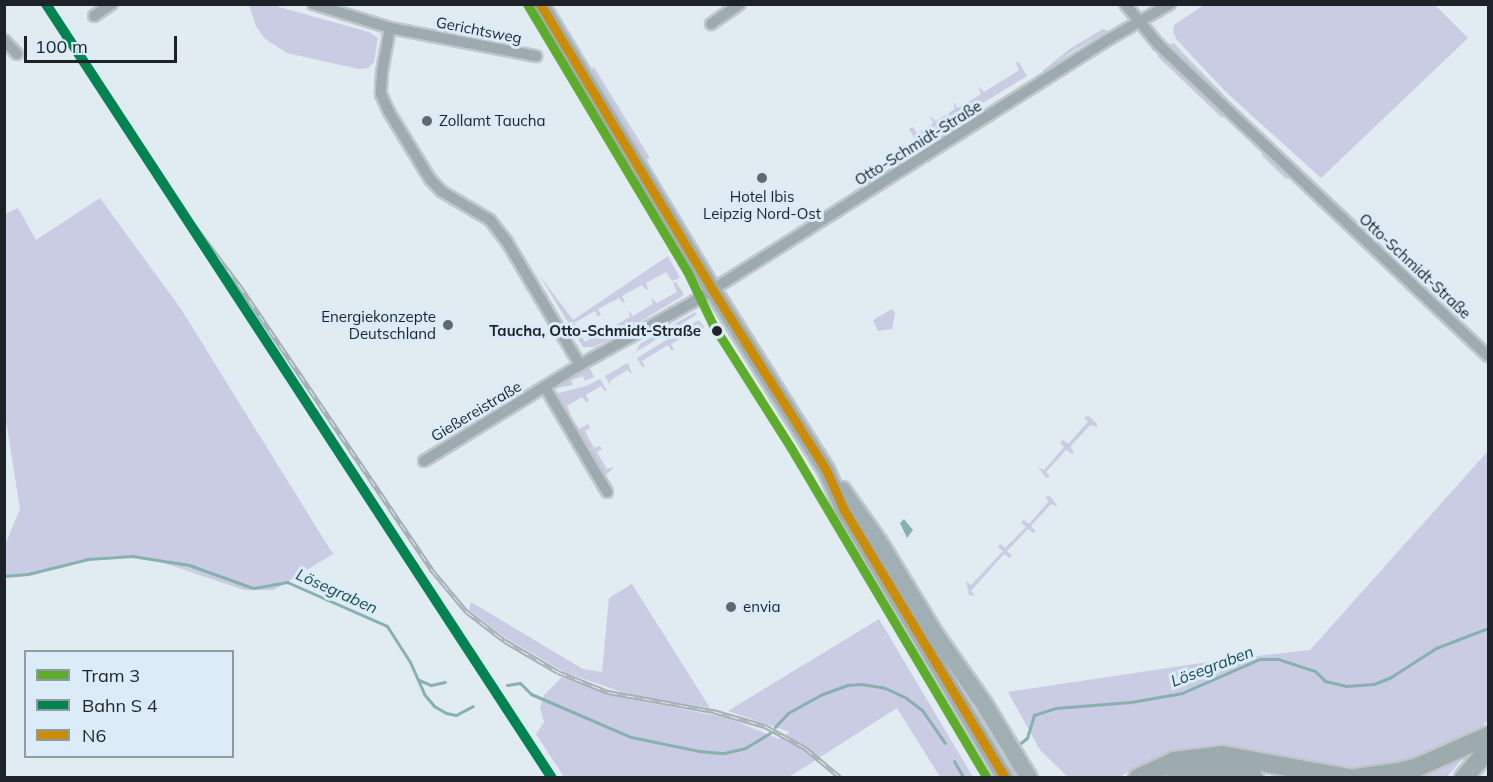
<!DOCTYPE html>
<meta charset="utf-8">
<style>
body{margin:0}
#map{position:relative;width:1493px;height:782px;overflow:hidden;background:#e1ebf2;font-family:Mulish,sans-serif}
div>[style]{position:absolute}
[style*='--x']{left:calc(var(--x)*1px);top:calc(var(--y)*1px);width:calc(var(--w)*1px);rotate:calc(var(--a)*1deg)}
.green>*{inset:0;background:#c9cce3}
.water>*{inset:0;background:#88b0b0}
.stream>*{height:3px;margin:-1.5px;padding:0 1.5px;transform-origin:1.5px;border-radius:1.5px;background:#88b0b0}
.roads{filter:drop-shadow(2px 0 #bfc6cc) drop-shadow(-2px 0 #bfc6cc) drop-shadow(0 2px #bfc6cc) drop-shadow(0 -2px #bfc6cc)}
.street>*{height:10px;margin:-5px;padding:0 5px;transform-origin:5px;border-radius:5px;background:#9daab0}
.primary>*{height:16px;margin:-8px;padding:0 8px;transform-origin:8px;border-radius:8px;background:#a0afb3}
.highway>*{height:18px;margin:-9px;padding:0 9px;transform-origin:9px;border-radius:9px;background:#9daaae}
.rail>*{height:5px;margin-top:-2.5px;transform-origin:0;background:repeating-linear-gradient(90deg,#dbecf8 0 9px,#a6b0b6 0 18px);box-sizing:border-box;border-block:2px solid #a6b0b6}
.bus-1>*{height:9px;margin:-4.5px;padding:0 4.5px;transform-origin:4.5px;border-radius:4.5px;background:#cb8c08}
.rail-1>*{height:10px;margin:-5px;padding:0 5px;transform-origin:5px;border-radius:5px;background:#028351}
.tram-1>*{height:9px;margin:-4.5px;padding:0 4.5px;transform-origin:4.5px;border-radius:4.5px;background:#5eac2c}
.dots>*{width:16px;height:16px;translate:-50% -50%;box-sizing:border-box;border:3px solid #dbecf8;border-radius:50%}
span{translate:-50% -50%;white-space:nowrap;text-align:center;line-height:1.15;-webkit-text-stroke:6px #dbecf8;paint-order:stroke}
.street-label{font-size:15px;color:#1c2227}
.poi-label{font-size:15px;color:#1c2227}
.left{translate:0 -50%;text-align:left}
.right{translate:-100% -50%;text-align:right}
.stop-label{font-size:15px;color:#1c2227;font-weight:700}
.water-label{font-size:16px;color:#1d4d4a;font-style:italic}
.frame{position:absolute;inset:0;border:6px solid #1c2227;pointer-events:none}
.legend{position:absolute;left:24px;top:650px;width:210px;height:108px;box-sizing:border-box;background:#dbecf8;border:2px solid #8f9ba4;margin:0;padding:8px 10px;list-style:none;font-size:18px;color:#1c2227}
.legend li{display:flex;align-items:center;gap:12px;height:30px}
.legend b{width:30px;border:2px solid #8f9ba4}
.scale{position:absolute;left:24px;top:36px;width:153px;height:27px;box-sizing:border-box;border:3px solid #1c2227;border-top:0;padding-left:8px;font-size:18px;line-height:21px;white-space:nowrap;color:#1c2227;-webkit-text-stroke:4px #dbecf8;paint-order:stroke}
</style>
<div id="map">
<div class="green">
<i style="clip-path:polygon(1434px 4px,1468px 38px,1321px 178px,1226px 92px,1177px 40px,1173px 32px,1174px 25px,1204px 5px)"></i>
<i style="clip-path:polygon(249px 5px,272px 5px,369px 32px,378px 38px,374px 62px,368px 68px,359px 69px,287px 53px,264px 38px,256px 26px)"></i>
<i style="clip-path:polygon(1103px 29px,1107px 31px,1070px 53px,1045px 73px,1042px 71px,1071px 48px)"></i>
<i style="clip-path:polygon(1174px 43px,1186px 56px,1223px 94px,1220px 97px,1170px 44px)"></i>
<i style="clip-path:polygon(1158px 53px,1224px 115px,1222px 118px,1158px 57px)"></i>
<i style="clip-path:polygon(1018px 61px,1027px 76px,917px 143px,909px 129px,913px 127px,917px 133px,933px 123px,930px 116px,936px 121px,955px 109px,953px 102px,958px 108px,981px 94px,978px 86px,984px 92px,1019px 70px,1016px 63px)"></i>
<i style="clip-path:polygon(594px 67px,650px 158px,646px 160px,591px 69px)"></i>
<i style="clip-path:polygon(1263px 153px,1288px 176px,1287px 180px,1261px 155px)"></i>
<i style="clip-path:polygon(1295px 163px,1378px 241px,1374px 242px,1293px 166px)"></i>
<i style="clip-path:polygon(100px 198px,181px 309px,333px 554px,274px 590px,244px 590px,146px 557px,113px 556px,85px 559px,23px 575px,5px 576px,5px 545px,20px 509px,5px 414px,5px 214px,18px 208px,36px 240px)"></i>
<i style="clip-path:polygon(668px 256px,680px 278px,672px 281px,666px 272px,646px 283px,648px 289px,646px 290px,642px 285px,622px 296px,625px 302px,623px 303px,619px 298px,598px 309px,601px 315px,598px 317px,595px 311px,574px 323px,578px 329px,573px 331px,540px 276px,573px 320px)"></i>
<i style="clip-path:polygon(676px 282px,684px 294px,681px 297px,618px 335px,594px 347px,583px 347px,578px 339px,582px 337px,585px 342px,607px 330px,604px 324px,609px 329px,630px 317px,628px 310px,633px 316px,653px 304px,651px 298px,657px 303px,677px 292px,673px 283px)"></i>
<i style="clip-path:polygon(892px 309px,895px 313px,892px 329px,878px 331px,873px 320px)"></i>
<i style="clip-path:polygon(695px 312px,696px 315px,636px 352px,640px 344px)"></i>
<i style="clip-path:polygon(699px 320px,704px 327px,701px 333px,697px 328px,692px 332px,694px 337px,692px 338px,689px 334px,671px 344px,674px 350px,672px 351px,668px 345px,642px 361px,645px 367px,642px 367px,637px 358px)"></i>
<i style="clip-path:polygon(628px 363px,632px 374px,627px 370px,610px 381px,611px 387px,605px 376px)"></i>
<i style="clip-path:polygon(590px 368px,594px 377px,585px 381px,583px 376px,571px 380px,573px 385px,557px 388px,561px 381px)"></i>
<i style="clip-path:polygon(600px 379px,607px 390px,605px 391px,601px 386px,586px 395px,589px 401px,586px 402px,582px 397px,567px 406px,570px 412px,563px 412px,555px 394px,586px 386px)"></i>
<i style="clip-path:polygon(1089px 416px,1097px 424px,1097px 427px,1090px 425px,1070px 447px,1074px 451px,1072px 454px,1066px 450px,1046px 472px,1050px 477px,1046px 478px,1038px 467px,1044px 470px,1064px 447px,1060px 442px,1063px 440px,1068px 444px,1088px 422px,1084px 417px)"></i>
<i style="clip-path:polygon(588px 424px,590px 428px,585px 431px,594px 448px,600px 446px,602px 449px,597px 452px,607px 469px,614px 467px,605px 476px,574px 432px)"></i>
<i style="clip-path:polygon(1488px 451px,1488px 721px,1474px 732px,1449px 747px,1395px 767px,1347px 771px,1170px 757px,1148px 761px,1119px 777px,1068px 777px,1040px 750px,1008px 692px,1221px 660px,1310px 650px)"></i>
<i style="clip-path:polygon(1050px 496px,1058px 507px,1051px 504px,1031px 526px,1036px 531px,1033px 533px,1028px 529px,1007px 551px,1012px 555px,1010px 558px,1004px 554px,971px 591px,975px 596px,969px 595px,966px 581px,971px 585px,1003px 551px,998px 547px,1000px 544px,1005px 548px,1026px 527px,1021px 522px,1024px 520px,1029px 524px,1049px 501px,1045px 497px)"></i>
<i style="clip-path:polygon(632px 584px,710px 708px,631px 695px,566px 673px,507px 639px,469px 610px,471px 602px,583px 669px,602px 672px,609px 598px)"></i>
<i style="clip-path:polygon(879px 619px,973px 777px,940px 777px,897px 708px,789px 777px,564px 777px,536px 734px,544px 722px,540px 708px,544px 695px,562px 677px,609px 695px,728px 718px,779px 739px,790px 732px,728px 711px)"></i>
<i style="clip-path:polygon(1468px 752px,1447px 777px,1411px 778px,1442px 767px)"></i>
</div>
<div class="water">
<i style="clip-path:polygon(904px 519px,913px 530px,907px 538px,900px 523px)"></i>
</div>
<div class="stream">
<i style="--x:4;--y:576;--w:24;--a:-5"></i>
<i style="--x:28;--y:574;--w:62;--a:-14"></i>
<i style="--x:88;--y:559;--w:44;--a:-3.9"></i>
<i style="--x:132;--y:556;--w:58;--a:9"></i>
<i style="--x:189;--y:565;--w:68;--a:19.8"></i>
<i style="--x:253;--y:588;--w:35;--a:-10"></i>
<i style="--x:287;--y:582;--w:109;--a:23.7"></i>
<i style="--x:387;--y:626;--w:43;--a:57.4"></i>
<i style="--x:410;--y:662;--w:35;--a:66"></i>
<i style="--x:424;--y:694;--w:16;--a:50"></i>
<i style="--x:434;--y:706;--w:14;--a:30"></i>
<i style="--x:446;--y:713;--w:10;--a:11"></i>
<i style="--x:456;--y:715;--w:19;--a:-28"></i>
<i style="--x:419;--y:680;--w:13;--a:23"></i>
<i style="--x:431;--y:685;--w:14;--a:-12"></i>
<i style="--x:507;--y:685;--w:13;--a:-9"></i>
<i style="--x:520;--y:683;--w:16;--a:45"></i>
<i style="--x:531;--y:694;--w:109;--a:23.3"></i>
<i style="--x:631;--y:737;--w:69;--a:11.6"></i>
<i style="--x:699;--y:751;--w:25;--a:5"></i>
<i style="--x:724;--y:753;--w:22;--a:-13"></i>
<i style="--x:745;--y:748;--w:29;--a:-31"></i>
<i style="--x:775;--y:727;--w:19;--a:-47"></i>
<i style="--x:788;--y:713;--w:37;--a:-29"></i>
<i style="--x:820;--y:695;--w:30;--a:-20"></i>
<i style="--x:848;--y:685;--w:13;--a:-4"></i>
<i style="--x:861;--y:684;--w:24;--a:9"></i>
<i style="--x:885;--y:688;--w:23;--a:25"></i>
<i style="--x:906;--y:698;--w:20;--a:37"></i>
<i style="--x:922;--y:710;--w:40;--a:55.1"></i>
<i style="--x:1018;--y:745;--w:11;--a:-38"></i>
<i style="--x:1027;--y:738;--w:24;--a:-73"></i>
<i style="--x:1034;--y:715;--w:23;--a:-18"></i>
<i style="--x:1056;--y:708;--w:75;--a:-4.6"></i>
<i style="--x:1131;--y:702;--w:52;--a:-10"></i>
<i style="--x:1182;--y:693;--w:85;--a:-23.6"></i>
<i style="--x:1260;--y:659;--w:18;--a:0"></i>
<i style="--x:1278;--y:659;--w:39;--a:18"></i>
<i style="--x:1315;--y:671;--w:14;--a:45"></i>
<i style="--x:1325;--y:681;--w:22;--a:13"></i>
<i style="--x:1346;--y:686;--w:28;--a:-4"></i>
<i style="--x:1374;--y:684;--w:18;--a:-22"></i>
<i style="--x:1391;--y:677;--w:54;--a:-32.8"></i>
<i style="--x:1436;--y:648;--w:56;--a:-21"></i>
<i style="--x:954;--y:761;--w:20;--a:60"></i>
<i style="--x:983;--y:778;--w:13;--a:-45"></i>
</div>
<div class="roads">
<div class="street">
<i style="--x:313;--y:4;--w:81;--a:17.3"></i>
<i style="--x:390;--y:28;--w:149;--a:10.9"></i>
<i style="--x:1125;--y:4;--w:52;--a:50.5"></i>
<i style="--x:1158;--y:44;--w:454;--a:43.4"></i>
<i style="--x:94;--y:16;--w:22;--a:-34"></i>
<i style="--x:711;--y:24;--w:35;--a:-35"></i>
<i style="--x:390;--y:28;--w:45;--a:100.3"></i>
<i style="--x:382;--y:72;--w:22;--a:93"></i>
<i style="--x:381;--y:94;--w:20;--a:66"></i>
<i style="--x:389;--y:112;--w:79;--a:58.5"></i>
<i style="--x:430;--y:179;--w:16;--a:47"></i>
<i style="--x:441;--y:191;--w:57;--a:30.6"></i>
<i style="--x:490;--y:220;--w:28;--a:52"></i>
<i style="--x:507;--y:242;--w:143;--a:59.3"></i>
<i style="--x:4;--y:40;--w:19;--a:47"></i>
<i style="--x:545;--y:387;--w:122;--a:59.4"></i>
<i style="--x:424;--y:461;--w:183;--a:-31.6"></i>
<i style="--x:580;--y:365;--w:129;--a:-29.1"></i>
<i style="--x:693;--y:302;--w:494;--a:-32.3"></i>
<i style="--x:1111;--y:38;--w:68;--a:-30"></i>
</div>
<div class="primary">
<i style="--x:540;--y:4;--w:333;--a:58.9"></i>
<i style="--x:712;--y:289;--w:214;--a:57.8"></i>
<i style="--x:826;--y:470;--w:44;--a:65.8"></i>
<i style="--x:844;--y:510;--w:313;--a:59"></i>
<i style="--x:842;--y:490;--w:64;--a:54.6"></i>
<i style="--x:879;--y:542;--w:108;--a:58.7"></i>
<i style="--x:935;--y:634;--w:85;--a:55"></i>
<i style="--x:984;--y:704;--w:87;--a:58.7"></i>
</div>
<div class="highway">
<i style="--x:1138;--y:778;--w:40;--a:-25"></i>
<i style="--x:1174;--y:761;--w:48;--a:-7.1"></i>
<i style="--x:1222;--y:755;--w:129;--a:10.3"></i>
<i style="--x:1175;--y:778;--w:26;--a:-16"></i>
<i style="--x:1200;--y:771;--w:22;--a:-3"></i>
<i style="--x:1222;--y:770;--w:33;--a:14"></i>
<i style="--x:1355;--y:778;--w:44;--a:-7.8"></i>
<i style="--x:1399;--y:772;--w:20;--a:-15"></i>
<i style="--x:1418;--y:767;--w:77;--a:-23.9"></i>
<i style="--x:1464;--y:778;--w:38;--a:-50"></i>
</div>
</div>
<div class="rail">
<i style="--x:162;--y:183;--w:128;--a:53"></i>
<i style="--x:239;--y:285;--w:343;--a:55.9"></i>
<i style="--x:431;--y:569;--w:55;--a:50.2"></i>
<i style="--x:466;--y:611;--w:49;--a:37.6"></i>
<i style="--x:505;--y:641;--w:61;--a:30.3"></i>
<i style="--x:558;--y:672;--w:54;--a:21.8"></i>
<i style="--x:608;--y:692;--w:107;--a:10.3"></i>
<i style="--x:713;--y:711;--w:54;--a:16.1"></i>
<i style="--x:765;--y:726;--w:46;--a:28.8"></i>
<i style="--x:805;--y:748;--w:47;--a:39.8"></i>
</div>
<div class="bus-1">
<i style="--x:540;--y:4;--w:333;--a:58.9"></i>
<i style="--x:712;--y:289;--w:214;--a:57.8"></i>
<i style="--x:826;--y:470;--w:44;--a:65.8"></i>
<i style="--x:844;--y:510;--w:313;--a:59"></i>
</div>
<div class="rail-1">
<i style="--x:46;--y:4;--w:925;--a:56.83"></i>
</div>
<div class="tram-1">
<i style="--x:527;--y:4;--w:311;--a:59.1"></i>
<i style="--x:687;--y:271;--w:60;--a:64.3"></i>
<i style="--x:713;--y:325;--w:146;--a:57.6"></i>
<i style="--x:791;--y:448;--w:384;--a:59.3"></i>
</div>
<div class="dots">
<i style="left:427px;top:121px;background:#61686e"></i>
<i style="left:762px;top:178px;background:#61686e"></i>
<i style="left:448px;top:325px;background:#61686e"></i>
<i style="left:717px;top:331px;background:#1c2227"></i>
<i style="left:731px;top:607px;background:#61686e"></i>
</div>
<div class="street-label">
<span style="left:479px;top:30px;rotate:11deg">Gerichtsweg</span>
<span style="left:918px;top:143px;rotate:-32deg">Otto-Schmidt-Straße</span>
<span style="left:1415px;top:266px;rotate:43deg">Otto-Schmidt-Straße</span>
<span style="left:476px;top:411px;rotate:-31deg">Gießereistraße</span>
</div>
<div class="poi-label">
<span class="left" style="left:439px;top:121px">Zollamt Taucha</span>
<span style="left:762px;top:205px">Hotel Ibis<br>Leipzig Nord-Ost</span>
<span class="right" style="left:436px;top:325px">Energiekonzepte<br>Deutschland</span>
<span class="left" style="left:743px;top:607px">envia</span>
</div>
<div class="stop-label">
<span class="right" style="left:701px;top:331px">Taucha, Otto-Schmidt-Straße</span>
</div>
<div class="water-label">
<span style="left:337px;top:591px;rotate:24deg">Lösegraben</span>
<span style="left:1212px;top:666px;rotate:-21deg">Lösegraben</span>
</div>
<div class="frame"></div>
<ul class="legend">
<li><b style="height:8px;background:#5eac2c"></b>Tram 3</li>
<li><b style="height:8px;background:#028351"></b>Bahn S 4</li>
<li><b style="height:8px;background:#cb8c08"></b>N6</li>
</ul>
<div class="scale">100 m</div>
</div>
